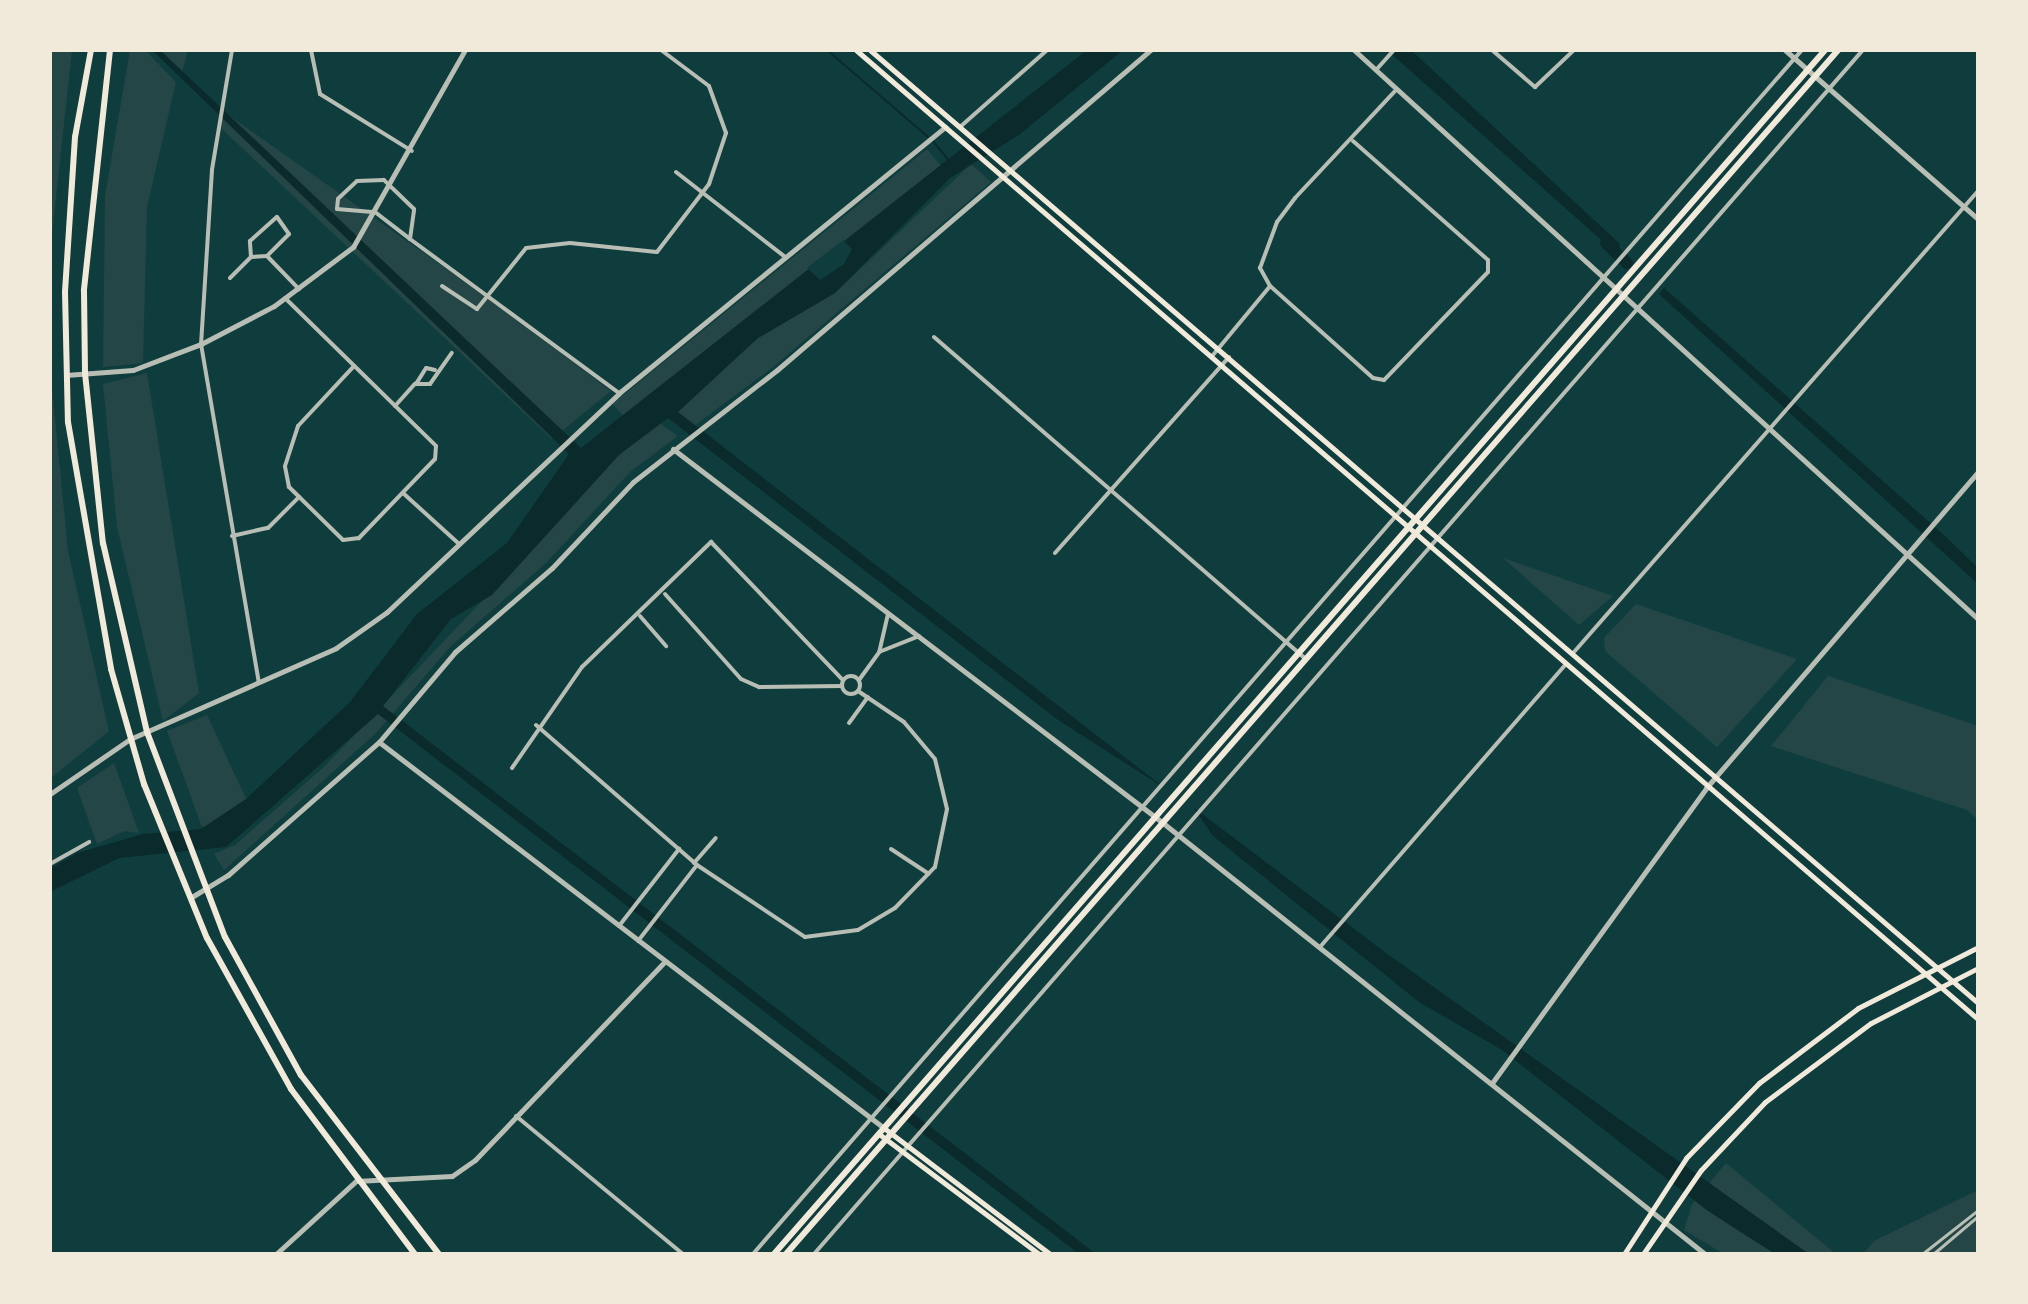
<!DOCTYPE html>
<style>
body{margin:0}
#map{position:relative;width:2028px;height:1304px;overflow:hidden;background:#0f3d3e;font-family:Commissioner,sans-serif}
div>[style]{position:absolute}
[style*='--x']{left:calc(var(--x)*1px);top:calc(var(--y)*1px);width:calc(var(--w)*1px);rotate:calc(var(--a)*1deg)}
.green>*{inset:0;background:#244646}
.water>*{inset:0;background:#0a2a2b}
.pier>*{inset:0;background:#0f3d3e}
.stream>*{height:2px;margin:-1px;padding:0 1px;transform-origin:1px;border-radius:1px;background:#0a2a2b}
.river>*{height:12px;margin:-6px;padding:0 6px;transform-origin:6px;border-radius:6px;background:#0a2a2b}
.pedestrian>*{height:3px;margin:-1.5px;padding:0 1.5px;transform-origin:1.5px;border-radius:1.5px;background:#b8beb3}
.minor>*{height:4px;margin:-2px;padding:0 2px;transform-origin:2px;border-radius:2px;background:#b8beb3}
.minor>.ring{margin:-2px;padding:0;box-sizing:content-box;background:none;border:4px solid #b8beb3;border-radius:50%}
.tertiary>*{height:5px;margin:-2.5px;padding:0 2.5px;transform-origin:2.5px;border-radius:2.5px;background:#b8beb3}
.secondary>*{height:5px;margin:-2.5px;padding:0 2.5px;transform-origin:2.5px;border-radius:2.5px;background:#f1e9da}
.primary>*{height:6px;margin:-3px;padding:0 3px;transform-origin:3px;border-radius:3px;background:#f1e9da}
span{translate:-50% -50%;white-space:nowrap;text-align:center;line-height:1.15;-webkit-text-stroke:6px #f1e9da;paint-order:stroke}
.frame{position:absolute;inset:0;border:52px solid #f1e9da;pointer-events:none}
</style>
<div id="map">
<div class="green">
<i style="clip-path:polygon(50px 50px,72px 50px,50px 253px)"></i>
<i style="clip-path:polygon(130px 50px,145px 50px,176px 82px,147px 207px,143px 363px,103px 367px,105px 196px)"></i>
<i style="clip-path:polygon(155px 50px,188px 50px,181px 76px)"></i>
<i style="clip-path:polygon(217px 107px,482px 294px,611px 391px,552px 439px,222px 129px)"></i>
<i style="clip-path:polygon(927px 149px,941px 166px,852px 249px,626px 418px,612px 404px)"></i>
<i style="clip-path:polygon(971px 164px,991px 182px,773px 367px,690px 429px,667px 412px,758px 338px,835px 293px)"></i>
<i style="clip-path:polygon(50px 367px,68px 551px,109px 731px,50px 779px)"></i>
<i style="clip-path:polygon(147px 373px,199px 693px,163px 721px,117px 527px,103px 384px)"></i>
<i style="clip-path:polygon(655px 420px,678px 436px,631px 471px,546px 563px,450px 647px,376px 733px,224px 870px,214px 854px,235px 845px,325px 766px,502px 580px,594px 470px)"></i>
<i style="clip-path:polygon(1503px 558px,1613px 596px,1579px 625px)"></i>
<i style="clip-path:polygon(1636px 604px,1794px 658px,1797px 659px,1717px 747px,1605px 651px,1604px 638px)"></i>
<i style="clip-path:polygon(1828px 676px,1978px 726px,1978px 820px,1967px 810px,1771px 746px)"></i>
<i style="clip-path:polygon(207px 715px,249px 805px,226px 824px,202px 827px,167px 731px)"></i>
<i style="clip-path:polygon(114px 763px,139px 833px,124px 831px,97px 844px,77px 788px)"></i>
<i style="clip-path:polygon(1726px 1163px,1836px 1254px,1724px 1254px,1684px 1230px,1692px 1204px)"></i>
<i style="clip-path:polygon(1978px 1190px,1978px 1254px,1863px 1254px,1874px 1241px)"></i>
</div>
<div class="water">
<i style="clip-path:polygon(152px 50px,160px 50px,581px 448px,1087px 50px,1123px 50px,1019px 135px,950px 178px,835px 293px,758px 338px,678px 412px,1166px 789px,1058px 720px,668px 418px,619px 455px,492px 595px,451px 619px,383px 706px,1096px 1254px,1079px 1254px,378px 714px,226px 847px,119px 858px,50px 892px,50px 869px,77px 853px,143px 834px,201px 829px,246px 799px,350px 702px,417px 614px,507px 543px,569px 454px)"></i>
<i style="clip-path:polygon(1387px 50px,1411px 50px,1620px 244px,1616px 253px)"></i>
<i style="clip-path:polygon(1664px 288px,1944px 535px,1978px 568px,1978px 584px,1659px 294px)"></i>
<i style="clip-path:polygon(1193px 807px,1386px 953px,1809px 1254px,1775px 1254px,1708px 1211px,1502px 1050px,1419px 1002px,1213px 836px)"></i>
</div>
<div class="pier">
<i style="clip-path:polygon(843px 240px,852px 249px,844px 264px,820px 280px,807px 268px)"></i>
</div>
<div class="stream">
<i style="--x:827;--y:50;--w:133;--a:40.7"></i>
<i style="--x:933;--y:141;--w:26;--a:51"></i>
</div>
<div class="river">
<i style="--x:1606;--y:243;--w:29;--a:44"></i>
</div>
<div class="pedestrian">
<i style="--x:1922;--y:1254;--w:71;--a:-38.2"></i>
<i style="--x:1933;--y:1254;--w:59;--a:-40.2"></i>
</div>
<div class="minor">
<i style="--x:232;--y:50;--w:122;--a:99.5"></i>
<i style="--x:212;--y:170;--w:174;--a:93.6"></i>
<i style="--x:201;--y:344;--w:343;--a:80.3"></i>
<i style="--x:311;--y:50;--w:45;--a:78.4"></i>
<i style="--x:320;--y:94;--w:108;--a:31.8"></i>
<i style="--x:1492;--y:50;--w:57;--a:40.7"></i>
<i style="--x:1535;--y:87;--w:54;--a:-43.5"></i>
<i style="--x:1376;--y:70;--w:27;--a:-48"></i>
<i style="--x:960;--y:127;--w:116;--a:-41.5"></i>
<i style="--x:1353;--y:141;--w:180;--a:41.4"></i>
<i style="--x:1488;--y:260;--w:12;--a:90"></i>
<i style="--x:1488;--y:272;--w:150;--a:133.9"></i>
<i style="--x:1384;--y:380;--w:11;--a:-170"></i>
<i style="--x:1373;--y:378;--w:138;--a:-138.2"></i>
<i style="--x:1270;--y:286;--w:21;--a:-119"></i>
<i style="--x:1260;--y:268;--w:49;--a:-69.7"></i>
<i style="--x:1277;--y:222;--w:30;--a:-53"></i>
<i style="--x:1295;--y:198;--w:149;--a:-46.9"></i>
<i style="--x:676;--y:172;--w:137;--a:37.9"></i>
<i style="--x:410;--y:239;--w:30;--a:-82"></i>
<i style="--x:414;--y:209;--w:42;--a:-136"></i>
<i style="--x:384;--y:180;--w:27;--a:178"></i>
<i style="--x:357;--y:181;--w:26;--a:137"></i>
<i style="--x:338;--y:199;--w:10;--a:96"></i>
<i style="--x:337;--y:209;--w:38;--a:5"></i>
<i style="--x:375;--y:212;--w:44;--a:37.6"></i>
<i style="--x:410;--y:239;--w:99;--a:36.4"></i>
<i style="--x:490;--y:298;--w:160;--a:36.4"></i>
<i style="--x:251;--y:257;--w:16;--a:-94"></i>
<i style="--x:250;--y:241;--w:36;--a:-42"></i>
<i style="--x:277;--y:217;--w:21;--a:55"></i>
<i style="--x:289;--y:234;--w:31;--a:135"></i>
<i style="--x:230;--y:278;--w:30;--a:-45"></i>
<i style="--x:251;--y:257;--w:16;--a:-4"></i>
<i style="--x:267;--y:256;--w:46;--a:45.9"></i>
<i style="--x:442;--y:286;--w:42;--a:33.3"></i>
<i style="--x:477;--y:309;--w:78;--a:-51.2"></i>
<i style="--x:526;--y:248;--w:44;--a:-6.5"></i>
<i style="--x:570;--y:243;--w:87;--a:5.9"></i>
<i style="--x:657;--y:252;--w:86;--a:-52.6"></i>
<i style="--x:709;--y:184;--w:54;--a:-71.6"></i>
<i style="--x:726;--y:133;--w:50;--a:-109.9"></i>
<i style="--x:709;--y:86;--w:60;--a:-143.1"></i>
<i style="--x:285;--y:298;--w:211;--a:44.4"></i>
<i style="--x:436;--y:446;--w:13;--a:94"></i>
<i style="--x:435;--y:459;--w:110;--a:133.9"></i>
<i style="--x:359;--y:538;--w:16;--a:173"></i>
<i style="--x:343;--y:540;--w:76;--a:-135.5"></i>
<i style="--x:289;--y:487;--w:21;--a:-101"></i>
<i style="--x:285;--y:466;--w:42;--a:-72"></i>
<i style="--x:298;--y:426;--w:82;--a:-47"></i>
<i style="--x:934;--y:337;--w:492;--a:40.9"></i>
<i style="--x:1213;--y:355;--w:89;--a:-50.4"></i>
<i style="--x:435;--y:370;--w:9;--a:-167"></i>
<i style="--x:426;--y:368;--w:19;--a:122"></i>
<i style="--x:416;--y:384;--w:14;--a:0"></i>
<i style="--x:430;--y:384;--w:38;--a:-55"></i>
<i style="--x:395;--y:406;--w:30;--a:-48"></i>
<i style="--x:403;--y:493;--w:74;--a:42.3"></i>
<i style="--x:232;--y:536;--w:37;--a:-13"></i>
<i style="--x:268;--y:528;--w:44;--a:-45"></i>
<i style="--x:1055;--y:553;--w:262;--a:-48.4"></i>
<i style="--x:665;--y:594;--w:114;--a:48.2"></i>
<i style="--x:741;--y:679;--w:20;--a:24"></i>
<i style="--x:759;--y:687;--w:83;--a:-0.7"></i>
<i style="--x:888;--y:614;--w:39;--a:103"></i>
<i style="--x:879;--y:652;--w:43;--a:-21.8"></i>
<i style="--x:640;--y:616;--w:40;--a:49"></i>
<i style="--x:1574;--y:652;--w:613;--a:-48.77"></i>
<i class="ring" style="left:842px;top:676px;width:14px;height:14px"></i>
<i style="--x:859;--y:680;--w:34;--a:-54"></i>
<i style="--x:849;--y:723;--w:32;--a:-54"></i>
<i style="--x:536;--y:725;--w:213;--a:41"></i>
<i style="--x:697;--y:865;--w:130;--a:33.7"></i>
<i style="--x:805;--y:937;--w:53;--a:-7.5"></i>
<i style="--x:858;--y:930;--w:43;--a:-30.7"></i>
<i style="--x:895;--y:908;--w:57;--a:-45.7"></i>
<i style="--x:935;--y:867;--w:59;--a:-78.3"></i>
<i style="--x:947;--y:809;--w:51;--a:-103.5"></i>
<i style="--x:935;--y:759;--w:48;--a:-130"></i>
<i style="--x:904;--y:722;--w:55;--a:-146"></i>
<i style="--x:512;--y:768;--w:123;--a:-55.3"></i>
<i style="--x:582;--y:667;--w:180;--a:-44.1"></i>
<i style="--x:711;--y:542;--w:191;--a:46.3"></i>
<i style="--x:891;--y:849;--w:45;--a:33.3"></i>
<i style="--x:694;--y:863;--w:33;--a:-49"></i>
<i style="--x:50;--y:864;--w:45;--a:-29.4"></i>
<i style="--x:619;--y:926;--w:98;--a:-52.1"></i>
<i style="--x:638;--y:941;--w:96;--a:-52.2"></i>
<i style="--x:1320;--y:947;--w:374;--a:-49"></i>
<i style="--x:516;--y:1116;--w:217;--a:39.6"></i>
<i style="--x:753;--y:1254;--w:1597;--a:-48.94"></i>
<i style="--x:814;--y:1254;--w:1597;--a:-48.94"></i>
</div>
<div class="tertiary">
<i style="--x:1354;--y:50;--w:844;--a:42.36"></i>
<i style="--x:1785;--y:50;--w:257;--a:41.2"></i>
<i style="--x:66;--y:375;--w:67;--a:-4.3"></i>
<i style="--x:133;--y:370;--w:73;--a:-20.9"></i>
<i style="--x:201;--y:344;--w:82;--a:-27.5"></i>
<i style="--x:274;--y:306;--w:99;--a:-36.8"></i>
<i style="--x:353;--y:247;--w:227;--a:-60.4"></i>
<i style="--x:673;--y:449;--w:616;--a:37.35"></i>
<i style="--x:1163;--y:823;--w:692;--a:38.49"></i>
<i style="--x:379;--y:742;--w:636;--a:37.39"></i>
<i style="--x:50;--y:794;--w:97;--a:-34.5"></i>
<i style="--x:130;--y:739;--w:225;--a:-23.8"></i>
<i style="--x:336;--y:648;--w:62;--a:-35.2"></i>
<i style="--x:387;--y:612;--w:319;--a:-43.3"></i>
<i style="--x:619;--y:393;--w:421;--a:-39.2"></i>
<i style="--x:190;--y:898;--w:44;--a:-31.2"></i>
<i style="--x:228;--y:875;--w:201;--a:-41.4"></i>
<i style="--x:379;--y:742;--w:118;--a:-49.8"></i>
<i style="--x:455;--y:652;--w:128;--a:-40.9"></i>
<i style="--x:552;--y:568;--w:118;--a:-46.7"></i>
<i style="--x:633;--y:482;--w:182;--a:-37.9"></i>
<i style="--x:777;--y:370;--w:492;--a:-40.6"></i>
<i style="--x:1492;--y:1083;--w:364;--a:-54"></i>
<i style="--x:1706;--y:788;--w:417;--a:-49.3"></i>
<i style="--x:276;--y:1254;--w:108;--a:-42.4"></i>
<i style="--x:356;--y:1181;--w:96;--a:-3"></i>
<i style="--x:452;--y:1176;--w:28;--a:-35"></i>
<i style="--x:475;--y:1160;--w:275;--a:-46.3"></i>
</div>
<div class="secondary">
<i style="--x:856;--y:50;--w:1483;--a:40.82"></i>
<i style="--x:870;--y:50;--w:1461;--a:40.7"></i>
<i style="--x:884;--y:1128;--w:208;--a:37.2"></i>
<i style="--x:879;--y:1134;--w:200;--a:36.9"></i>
<i style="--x:1624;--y:1254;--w:114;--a:-57.1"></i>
<i style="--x:1686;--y:1158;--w:105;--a:-45.8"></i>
<i style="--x:1759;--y:1083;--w:124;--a:-37.1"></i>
<i style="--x:1858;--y:1008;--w:135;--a:-26.9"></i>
<i style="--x:1643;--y:1254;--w:102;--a:-55.4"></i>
<i style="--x:1701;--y:1170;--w:93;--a:-46.7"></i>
<i style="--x:1765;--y:1102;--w:132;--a:-36.7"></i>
<i style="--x:1871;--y:1023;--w:120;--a:-27.2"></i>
</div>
<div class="primary">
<i style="--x:91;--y:50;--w:88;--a:100.4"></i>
<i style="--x:75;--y:137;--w:155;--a:93.7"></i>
<i style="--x:65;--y:292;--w:130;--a:88.7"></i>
<i style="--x:68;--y:422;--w:251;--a:80.1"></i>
<i style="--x:111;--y:669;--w:120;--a:74"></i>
<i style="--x:144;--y:784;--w:166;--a:67.8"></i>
<i style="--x:207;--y:938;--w:173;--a:60.9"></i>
<i style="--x:291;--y:1089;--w:206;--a:53.1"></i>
<i style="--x:110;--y:50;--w:242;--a:96.2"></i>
<i style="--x:84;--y:291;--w:82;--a:89.3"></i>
<i style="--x:85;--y:373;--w:171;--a:84"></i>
<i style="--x:103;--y:543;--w:194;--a:76.9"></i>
<i style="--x:147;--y:732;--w:219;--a:69.2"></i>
<i style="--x:225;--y:937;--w:158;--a:61.2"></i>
<i style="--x:301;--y:1075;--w:226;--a:52.4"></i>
<i style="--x:774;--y:1254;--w:1598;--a:-48.88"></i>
<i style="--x:786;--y:1254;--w:1599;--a:-48.85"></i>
</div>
<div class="frame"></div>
</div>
